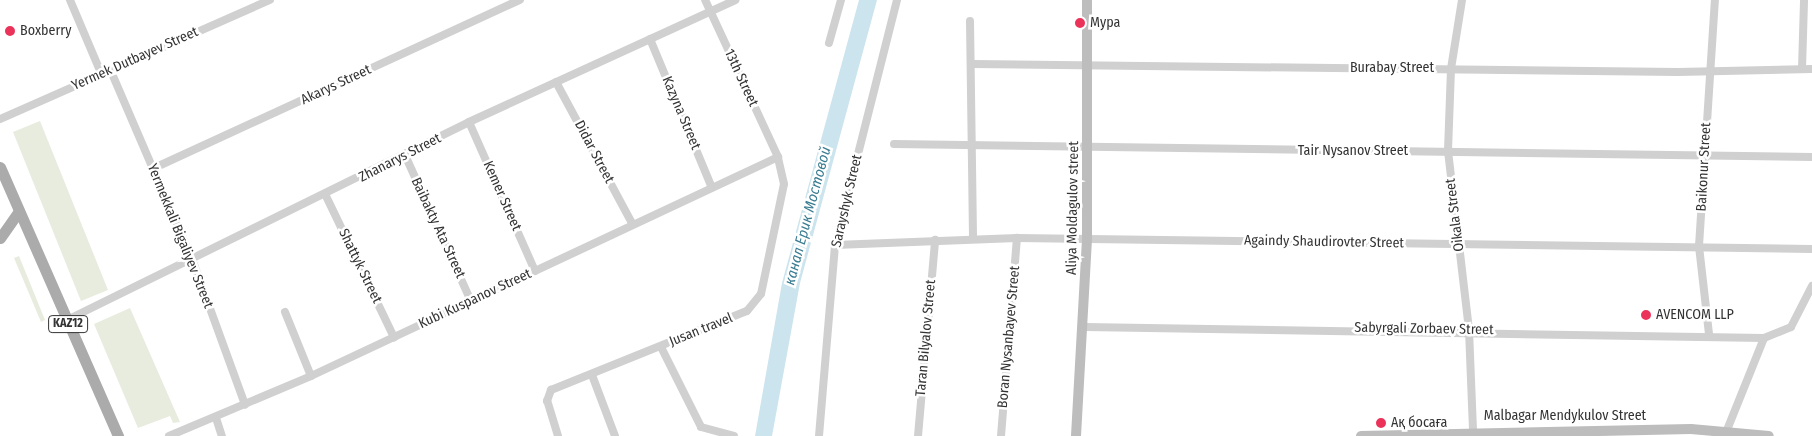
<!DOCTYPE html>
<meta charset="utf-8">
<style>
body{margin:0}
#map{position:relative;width:1812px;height:436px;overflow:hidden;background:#fff;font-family:"Fira Sans Condensed",sans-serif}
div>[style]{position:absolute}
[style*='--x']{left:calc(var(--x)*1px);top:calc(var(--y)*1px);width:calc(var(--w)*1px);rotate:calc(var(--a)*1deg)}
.green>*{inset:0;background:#e8ecde}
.water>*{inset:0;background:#cbe4ed}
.minor>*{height:8px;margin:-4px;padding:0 4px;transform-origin:4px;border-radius:4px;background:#d0d0d0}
.secondary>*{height:10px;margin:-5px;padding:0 5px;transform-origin:5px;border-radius:5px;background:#bdbdbd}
.primary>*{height:11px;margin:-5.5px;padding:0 5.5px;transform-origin:5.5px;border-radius:5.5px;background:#ababab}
.dots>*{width:14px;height:14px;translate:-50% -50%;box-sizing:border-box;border:2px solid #fff;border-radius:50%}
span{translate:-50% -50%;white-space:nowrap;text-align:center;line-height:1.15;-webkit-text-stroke:5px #fff;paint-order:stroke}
.shield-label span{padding:1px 4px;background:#fff;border:1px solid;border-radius:4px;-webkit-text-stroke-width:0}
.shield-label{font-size:12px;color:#333;font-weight:700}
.poi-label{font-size:14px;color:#333}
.left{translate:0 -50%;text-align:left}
.street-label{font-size:14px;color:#333}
.water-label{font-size:15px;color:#3a7c92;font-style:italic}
</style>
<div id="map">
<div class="green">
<i style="clip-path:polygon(40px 121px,108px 290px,81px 301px,13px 132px)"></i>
<i style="clip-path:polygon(19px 256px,45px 320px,41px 322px,14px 258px)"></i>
<i style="clip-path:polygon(130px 308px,180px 422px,173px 423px,170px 416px,138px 428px,94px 324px)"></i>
</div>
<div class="water">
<i style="clip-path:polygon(859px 0,877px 0,800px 283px,772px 436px,755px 436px,782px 283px)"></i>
</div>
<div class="minor">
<i style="--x:70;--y:0;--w:79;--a:67"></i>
<i style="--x:1462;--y:0;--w:70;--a:99.1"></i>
<i style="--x:1451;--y:69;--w:82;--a:92.1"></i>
<i style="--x:1448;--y:151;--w:180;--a:83.3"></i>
<i style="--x:1469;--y:330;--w:100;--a:87.7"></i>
<i style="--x:970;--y:21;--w:218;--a:89.2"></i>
<i style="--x:650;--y:39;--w:161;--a:67.4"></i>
<i style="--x:829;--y:43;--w:45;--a:-74.4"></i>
<i style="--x:973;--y:64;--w:705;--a:0.65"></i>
<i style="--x:1678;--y:72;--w:134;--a:-1.3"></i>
<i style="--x:110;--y:69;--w:207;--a:66.7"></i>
<i style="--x:192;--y:259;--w:155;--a:70"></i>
<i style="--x:1802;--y:69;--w:69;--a:-88.3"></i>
<i style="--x:556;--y:82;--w:160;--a:61.7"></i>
<i style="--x:0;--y:119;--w:295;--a:-23.8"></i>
<i style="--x:469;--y:122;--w:163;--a:66.1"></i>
<i style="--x:894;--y:144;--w:918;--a:0.81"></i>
<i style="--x:405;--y:155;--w:160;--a:65.7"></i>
<i style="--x:152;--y:169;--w:405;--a:-24.7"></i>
<i style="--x:326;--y:196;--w:157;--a:64.3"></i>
<i style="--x:835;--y:245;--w:182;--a:-2.2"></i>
<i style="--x:1017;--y:238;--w:795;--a:0.79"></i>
<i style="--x:285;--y:312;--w:69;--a:67.9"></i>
<i style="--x:67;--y:320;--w:448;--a:-26.2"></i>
<i style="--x:469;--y:122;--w:293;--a:-24.6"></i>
<i style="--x:1085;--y:327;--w:679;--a:0.93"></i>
<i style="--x:1709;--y:334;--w:89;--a:-96.5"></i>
<i style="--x:1699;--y:246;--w:247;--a:-86.3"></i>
<i style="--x:661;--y:347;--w:89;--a:63.4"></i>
<i style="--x:701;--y:427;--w:34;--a:15"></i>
<i style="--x:592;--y:375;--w:65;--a:69.3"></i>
<i style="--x:216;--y:418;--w:19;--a:72"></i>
<i style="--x:1727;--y:430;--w:99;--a:-68.1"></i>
<i style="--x:1764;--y:338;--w:29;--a:-22"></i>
<i style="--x:1791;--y:327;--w:46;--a:-62.9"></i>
<i style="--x:169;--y:436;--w:154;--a:-22.9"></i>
<i style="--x:311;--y:376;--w:516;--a:-25.12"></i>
<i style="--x:558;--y:436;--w:37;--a:-107"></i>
<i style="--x:547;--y:401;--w:12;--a:-70"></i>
<i style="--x:551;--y:390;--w:211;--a:-22"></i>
<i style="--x:747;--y:311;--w:22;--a:-51"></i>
<i style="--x:761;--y:294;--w:112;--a:-78.2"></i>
<i style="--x:784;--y:184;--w:28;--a:-103"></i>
<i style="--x:778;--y:157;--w:173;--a:-114.9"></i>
<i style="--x:819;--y:436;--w:192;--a:-85.2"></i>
<i style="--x:835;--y:245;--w:253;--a:-75.8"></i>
<i style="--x:918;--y:436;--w:197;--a:-85"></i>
<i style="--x:1001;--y:436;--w:199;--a:-85.4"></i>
</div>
<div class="secondary">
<i style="--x:1076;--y:436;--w:197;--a:-86.8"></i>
<i style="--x:1087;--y:239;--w:239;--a:-90"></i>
<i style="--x:1361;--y:436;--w:330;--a:-1.2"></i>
<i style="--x:1691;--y:429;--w:78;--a:5.1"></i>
</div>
<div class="primary">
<i style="--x:0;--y:167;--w:294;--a:66.3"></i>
<i style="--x:0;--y:238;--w:32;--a:-55"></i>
</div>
<div class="dots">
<i style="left:1080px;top:23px;background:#eb335a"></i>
<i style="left:10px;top:31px;background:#eb335a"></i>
<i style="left:1646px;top:315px;background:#eb335a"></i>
<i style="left:1381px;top:423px;background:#eb335a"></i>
</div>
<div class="shield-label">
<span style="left:68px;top:324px">KAZ12</span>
</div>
<div class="poi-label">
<span class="left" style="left:1090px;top:23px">Мура</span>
<span class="left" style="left:20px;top:31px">Boxberry</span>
<span class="left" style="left:1656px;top:315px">AVENCOM LLP</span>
<span class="left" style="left:1391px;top:423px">Ақ босаға</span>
</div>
<div class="street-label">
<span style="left:135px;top:59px;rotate:-24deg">Yermek Dutbayev Street</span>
<span style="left:1392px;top:68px">Burabay Street</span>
<span style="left:741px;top:78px;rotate:65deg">13th Street</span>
<span style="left:336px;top:85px;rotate:-25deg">Akarys Street</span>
<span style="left:681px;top:113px;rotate:67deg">Kazyna Street</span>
<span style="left:1353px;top:151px">Tair Nysanov Street</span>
<span style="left:594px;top:152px;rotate:62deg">Didar Street</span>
<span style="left:400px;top:158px;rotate:-27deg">Zhanarys Street</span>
<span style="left:1704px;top:167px;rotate:-87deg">Baikonur Street</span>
<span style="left:502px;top:196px;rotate:66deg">Kemer Street</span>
<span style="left:847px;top:201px;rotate:-77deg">Sarayshyk Street</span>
<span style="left:1073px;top:208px;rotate:-89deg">Aliya Moldagulov street</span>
<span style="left:1455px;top:215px;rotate:-97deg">Oikala Street</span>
<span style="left:438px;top:228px;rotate:65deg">Baibakty Ata Street</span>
<span style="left:180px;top:236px;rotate:68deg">Yermekkali Bigaliyev Street</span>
<span style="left:1324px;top:242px;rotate:1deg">Againdy Shaudirovter Street</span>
<span style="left:360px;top:266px;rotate:64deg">Shattyk Street</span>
<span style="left:475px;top:299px;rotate:-25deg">Kubi Kuspanov Street</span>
<span style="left:1424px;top:329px;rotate:1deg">Sabyrgali Zorbaev Street</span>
<span style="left:701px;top:330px;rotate:-22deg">Jusan travel</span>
<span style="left:1009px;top:337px;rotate:-85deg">Boran Nysanbayev Street</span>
<span style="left:926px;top:338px;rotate:-85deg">Taran Bilyalov Street</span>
<span style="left:1565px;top:416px">Malbagar Mendykulov Street</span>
</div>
<div class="water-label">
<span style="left:808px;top:216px;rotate:-75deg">канал Ерик Мостовой</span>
</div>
</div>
